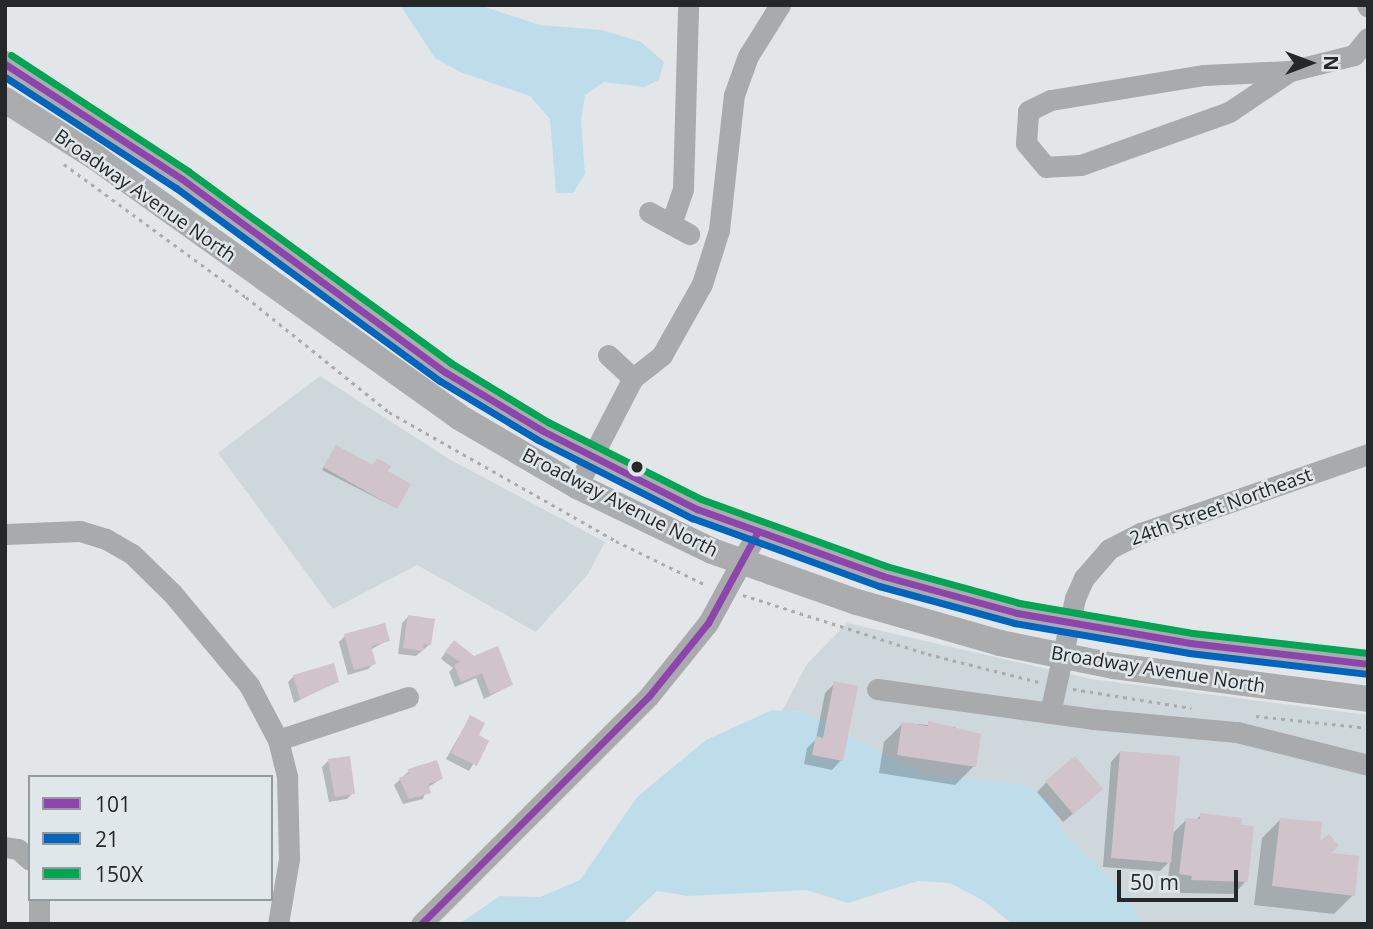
<!DOCTYPE html>
<style>
body{margin:0}
#map{position:relative;width:1373px;height:929px;overflow:hidden;background:#e3e6e8;font-family:"Open Sans",sans-serif}
div>[style]{position:absolute}
[style*='--x']{left:calc(var(--x)*1px);top:calc(var(--y)*1px);width:calc(var(--w)*1px);rotate:calc(var(--a)*1deg)}
.built>*{inset:0;background:#ced7dc}
.green>*{inset:0;background:#bdddea}
.shadow>*{inset:0;background:#0003}
.building>*{inset:0;background:#d0c3c9}
.path>*{height:2.5px;margin-top:-1.25px;transform-origin:0;background:repeating-linear-gradient(90deg,#aaabac 0 3.5px,transparent 0 8.5px)}
.minor>*{height:21px;margin:-10.5px;padding:0 10.5px;transform-origin:10.5px;border-radius:10.5px;background:#a8aaab}
.major>*{height:26px;margin:-13px;padding:0 13px;transform-origin:13px;border-radius:13px;background:#aaacad}
.bus-1>*{height:7px;margin:-3.5px;padding:0 3.5px;transform-origin:3.5px;border-radius:3.5px;background:#8e44ad}
.bus-2>*{height:7px;margin:-3.5px;padding:0 3.5px;transform-origin:3.5px;border-radius:3.5px;background:#0065bd}
.bus-3>*{height:7px;margin:-3.5px;padding:0 3.5px;transform-origin:3.5px;border-radius:3.5px;background:#00a651}
.dots>*{width:19px;height:19px;translate:-50% -50%;box-sizing:border-box;border:4px solid #e0e7eb;border-radius:50%}
span{translate:-50% -50%;white-space:nowrap;text-align:center;line-height:1.15;-webkit-text-stroke:5px #e0e7eb;paint-order:stroke}
.street-label{font-size:19px;color:#252829}
.frame{position:absolute;inset:0;border:7px solid #252829;pointer-events:none}
.legend{position:absolute;left:28px;top:775px;width:245px;height:126px;box-sizing:border-box;background:#e0e7eb;border:2px solid #959b9d;margin:0;padding:9px 12px;list-style:none;font-size:21px;color:#252829}
.legend li{display:flex;align-items:center;gap:14px;height:35px}
.legend b{width:35px;border:2px solid #959b9d}
.north{position:absolute;left:1275px;top:28px;width:70px;height:70px;-webkit-text-stroke:5px #e0e7eb;paint-order:stroke;rotate:90deg;font-size:19px;font-weight:700;line-height:28px;text-align:center;color:#252829}
.north::after{content:'';display:block;margin:auto;width:24px;height:32px;background:#252829;clip-path:polygon(50% 0,100% 100%,50% 72%,0 100%)}
.scale{position:absolute;left:1117px;top:870px;width:121px;height:32px;box-sizing:border-box;border:4px solid #252829;border-top:0;padding-left:9px;font-size:21px;line-height:24px;white-space:nowrap;color:#252829;-webkit-text-stroke:5px #e0e7eb;paint-order:stroke}
</style>
<div id="map">
<div class="built">
<i style="clip-path:polygon(320px 376px,449px 459px,605px 542px,588px 574px,536px 632px,417px 565px,333px 609px,218px 453px)"></i>
<i style="clip-path:polygon(847px 623px,1091px 679px,1368px 715px,1368px 924px,1141px 924px,1126px 897px,1064px 835px,1048px 800px,925px 774px,803px 712px,782px 711px,807px 664px)"></i>
</div>
<div class="green">
<i style="clip-path:polygon(400px 5px,479px 5px,540px 25px,602px 30px,641px 42px,664px 62px,659px 80px,644px 87px,604px 82px,585px 95px,581px 120px,585px 174px,573px 193px,556px 193px,550px 119px,530px 96px,460px 72px,435px 58px)"></i>
<i style="clip-path:polygon(772px 710px,803px 712px,925px 774px,1025px 785px,1048px 800px,1064px 835px,1127px 897px,1141px 924px,1012px 924px,984px 901px,950px 883px,918px 881px,848px 903px,806px 890px,688px 896px,657px 891px,622px 924px,459px 924px,500px 896px,540px 897px,580px 880px,637px 797px,706px 740px)"></i>
</div>
<div class="shadow">
<i style="clip-path:polygon(334px 449px,386px 472px,396px 508px,322px 470px)"></i>
<i style="clip-path:polygon(408px 617px,430px 644px,416px 656px,398px 654px,402px 623px)"></i>
<i style="clip-path:polygon(345px 636px,388px 640px,370px 650px,374px 663px,368px 669px,348px 675px,339px 642px)"></i>
<i style="clip-path:polygon(448px 648px,511px 685px,484px 699px,476px 678px,455px 687px,449px 672px,453px 668px,441px 659px)"></i>
<i style="clip-path:polygon(294px 676px,337px 681px,294px 703px,288px 682px)"></i>
<i style="clip-path:polygon(835px 683px,841px 760px,832px 770px,804px 764px,807px 748px,816px 739px,825px 693px)"></i>
<i style="clip-path:polygon(470px 717px,476px 736px,487px 742px,469px 771px,446px 759px)"></i>
<i style="clip-path:polygon(903px 723px,955px 727px,974px 766px,955px 785px,879px 773px,884px 742px)"></i>
<i style="clip-path:polygon(1120px 752px,1172px 834px,1186px 820px,1195px 821px,1201px 815px,1246px 881px,1234px 894px,1180px 893px,1180px 888px,1167px 887px,1170px 861px,1160px 871px,1103px 867px,1111px 762px)"></i>
<i style="clip-path:polygon(328px 761px,353px 793px,347px 799px,329px 802px,322px 767px)"></i>
<i style="clip-path:polygon(409px 771px,441px 779px,427px 788px,423px 799px,403px 804px,394px 785px)"></i>
<i style="clip-path:polygon(1047px 782px,1091px 799px,1063px 822px,1037px 792px)"></i>
<i style="clip-path:polygon(1281px 819px,1318px 845px,1353px 895px,1334px 914px,1254px 905px,1262px 838px)"></i>
</div>
<div class="building">
<i style="clip-path:polygon(336px 445px,373px 465px,377px 458px,391px 466px,388px 471px,411px 484px,397px 509px,323px 467px)"></i>
<i style="clip-path:polygon(408px 615px,435px 619px,431px 645px,424px 644px,423px 651px,403px 648px)"></i>
<i style="clip-path:polygon(385px 623px,390px 641px,371px 646px,376px 664px,354px 670px,344px 634px)"></i>
<i style="clip-path:polygon(454px 640px,474px 656px,498px 646px,513px 685px,490px 694px,482px 673px,461px 682px,454px 665px,460px 662px,445px 652px)"></i>
<i style="clip-path:polygon(334px 663px,339px 682px,300px 699px,293px 675px)"></i>
<i style="clip-path:polygon(834px 681px,858px 686px,843px 761px,812px 755px,816px 736px,823px 738px)"></i>
<i style="clip-path:polygon(470px 715px,485px 723px,479px 735px,489px 741px,477px 766px,451px 753px)"></i>
<i style="clip-path:polygon(928px 721px,981px 734px,976px 767px,897px 755px,902px 722px,928px 726px)"></i>
<i style="clip-path:polygon(1120px 751px,1180px 756px,1171px 863px,1111px 858px)"></i>
<i style="clip-path:polygon(350px 756px,355px 794px,335px 797px,328px 759px)"></i>
<i style="clip-path:polygon(1075px 756px,1103px 789px,1073px 814px,1045px 781px)"></i>
<i style="clip-path:polygon(437px 760px,443px 779px,428px 784px,431px 793px,409px 799px,399px 778px,409px 774px,408px 769px)"></i>
<i style="clip-path:polygon(1200px 813px,1242px 818px,1241px 825px,1254px 826px,1248px 882px,1191px 880px,1192px 876px,1179px 874px,1186px 818px,1200px 819px)"></i>
<i style="clip-path:polygon(1280px 818px,1322px 822px,1320px 841px,1329px 834px,1339px 846px,1331px 853px,1359px 856px,1355px 896px,1272px 886px)"></i>
</div>
<div class="path">
<i style="--x:64;--y:164;--w:225;--a:36.2"></i>
<i style="--x:246;--y:297;--w:184;--a:38.8"></i>
<i style="--x:389;--y:412;--w:261;--a:29.6"></i>
<i style="--x:616;--y:541;--w:100;--a:26.1"></i>
<i style="--x:743;--y:595;--w:194;--a:17.7"></i>
<i style="--x:928;--y:654;--w:114;--a:14.2"></i>
<i style="--x:1073;--y:689;--w:120;--a:9.1"></i>
<i style="--x:1256;--y:716;--w:113;--a:6.1"></i>
</div>
<div class="minor">
<i style="--x:1367;--y:5;--w:2;--a:63"></i>
<i style="--x:1290;--y:71;--w:73;--a:146.1"></i>
<i style="--x:1229;--y:112;--w:157;--a:160.3"></i>
<i style="--x:1081;--y:165;--w:35;--a:177"></i>
<i style="--x:1046;--y:167;--w:31;--a:-130"></i>
<i style="--x:1026;--y:143;--w:32;--a:-86"></i>
<i style="--x:1028;--y:111;--w:25;--a:-26"></i>
<i style="--x:1051;--y:100;--w:155;--a:-9.3"></i>
<i style="--x:1204;--y:75;--w:86;--a:-2.7"></i>
<i style="--x:1290;--y:71;--w:66;--a:-14"></i>
<i style="--x:1354;--y:55;--w:22;--a:-51"></i>
<i style="--x:649;--y:212;--w:46;--a:28.8"></i>
<i style="--x:671;--y:224;--w:37;--a:-71"></i>
<i style="--x:683;--y:189;--w:184;--a:-88.4"></i>
<i style="--x:608;--y:355;--w:34;--a:43"></i>
<i style="--x:577;--y:486;--w:122;--a:-62.6"></i>
<i style="--x:633;--y:378;--w:37;--a:-38"></i>
<i style="--x:662;--y:355;--w:81;--a:-60.6"></i>
<i style="--x:702;--y:284;--w:57;--a:-72.5"></i>
<i style="--x:719;--y:230;--w:136;--a:-83.7"></i>
<i style="--x:734;--y:95;--w:41;--a:-70.3"></i>
<i style="--x:748;--y:56;--w:60;--a:-57.9"></i>
<i style="--x:5;--y:534;--w:75;--a:-2.3"></i>
<i style="--x:80;--y:531;--w:27;--a:17"></i>
<i style="--x:106;--y:539;--w:30;--a:30"></i>
<i style="--x:132;--y:554;--w:56;--a:44.3"></i>
<i style="--x:172;--y:593;--w:120;--a:50.1"></i>
<i style="--x:249;--y:685;--w:62;--a:62.2"></i>
<i style="--x:278;--y:740;--w:38;--a:76"></i>
<i style="--x:287;--y:777;--w:82;--a:88.6"></i>
<i style="--x:289;--y:859;--w:66;--a:99.6"></i>
<i style="--x:877;--y:689;--w:218;--a:7.9"></i>
<i style="--x:1093;--y:719;--w:145;--a:5.2"></i>
<i style="--x:1237;--y:732;--w:135;--a:14.1"></i>
<i style="--x:1050;--y:713;--w:118;--a:-77.7"></i>
<i style="--x:1075;--y:598;--w:22;--a:-66"></i>
<i style="--x:1084;--y:578;--w:38;--a:-49"></i>
<i style="--x:1109;--y:549;--w:36;--a:-27"></i>
<i style="--x:1141;--y:533;--w:240;--a:-19.2"></i>
<i style="--x:278;--y:740;--w:137;--a:-18.3"></i>
<i style="--x:5;--y:847;--w:13;--a:9"></i>
<i style="--x:18;--y:849;--w:16;--a:43"></i>
<i style="--x:39;--y:899;--w:25;--a:90"></i>
<i style="--x:421;--y:924;--w:322;--a:-45"></i>
<i style="--x:649;--y:696;--w:94;--a:-51.1"></i>
<i style="--x:708;--y:623;--w:102;--a:-61.4"></i>
</div>
<div class="major">
<i style="--x:5;--y:64;--w:211;--a:33"></i>
<i style="--x:182;--y:179;--w:326;--a:36.3"></i>
<i style="--x:445;--y:372;--w:114;--a:31"></i>
<i style="--x:543;--y:431;--w:173;--a:26.9"></i>
<i style="--x:697;--y:509;--w:198;--a:19.8"></i>
<i style="--x:883;--y:576;--w:139;--a:15.4"></i>
<i style="--x:1017;--y:613;--w:176;--a:9.8"></i>
<i style="--x:1190;--y:643;--w:179;--a:6.7"></i>
<i style="--x:5;--y:100;--w:107;--a:32.3"></i>
<i style="--x:95;--y:157;--w:447;--a:35.5"></i>
<i style="--x:459;--y:417;--w:137;--a:30.3"></i>
<i style="--x:577;--y:486;--w:150;--a:25.7"></i>
<i style="--x:712;--y:551;--w:154;--a:19.4"></i>
<i style="--x:857;--y:602;--w:149;--a:16"></i>
<i style="--x:1000;--y:643;--w:116;--a:11.4"></i>
<i style="--x:1114;--y:666;--w:256;--a:7.4"></i>
</div>
<div class="bus-1">
<i style="--x:5;--y:64;--w:211;--a:33"></i>
<i style="--x:182;--y:179;--w:326;--a:36.3"></i>
<i style="--x:445;--y:372;--w:114;--a:31"></i>
<i style="--x:543;--y:431;--w:173;--a:26.9"></i>
<i style="--x:697;--y:509;--w:198;--a:19.8"></i>
<i style="--x:883;--y:576;--w:139;--a:15.4"></i>
<i style="--x:1017;--y:613;--w:176;--a:9.8"></i>
<i style="--x:1190;--y:643;--w:179;--a:6.7"></i>
<i style="--x:421;--y:924;--w:322;--a:-45"></i>
<i style="--x:649;--y:696;--w:94;--a:-51.1"></i>
<i style="--x:708;--y:623;--w:102;--a:-61.4"></i>
</div>
<div class="bus-2">
<i style="--x:5;--y:77;--w:204;--a:33"></i>
<i style="--x:176;--y:188;--w:327;--a:36.2"></i>
<i style="--x:440;--y:381;--w:114;--a:31"></i>
<i style="--x:538;--y:440;--w:173;--a:26.9"></i>
<i style="--x:692;--y:518;--w:199;--a:20"></i>
<i style="--x:879;--y:586;--w:140;--a:15.3"></i>
<i style="--x:1014;--y:623;--w:178;--a:9.7"></i>
<i style="--x:1189;--y:653;--w:179;--a:6.7"></i>
</div>
<div class="bus-3">
<i style="--x:11;--y:55;--w:212;--a:33.2"></i>
<i style="--x:188;--y:171;--w:326;--a:36.1"></i>
<i style="--x:451;--y:363;--w:114;--a:31.3"></i>
<i style="--x:548;--y:422;--w:171;--a:26.7"></i>
<i style="--x:701;--y:499;--w:197;--a:19.9"></i>
<i style="--x:886;--y:566;--w:138;--a:15.5"></i>
<i style="--x:1019;--y:603;--w:176;--a:9.8"></i>
<i style="--x:1192;--y:633;--w:177;--a:6.5"></i>
</div>
<div class="dots">
<i style="left:637px;top:467px;background:#252829"></i>
</div>
<div class="street-label">
<span style="left:145px;top:196px;rotate:35deg">Broadway Avenue North</span>
<span style="left:620px;top:503px;rotate:27deg">Broadway Avenue North</span>
<span style="left:1221px;top:507px;rotate:-20deg">24th Street Northeast</span>
<span style="left:1158px;top:670px;rotate:9deg">Broadway Avenue North</span>
</div>
<div class="frame"></div>
<ul class="legend">
<li><b style="height:9px;background:#8e44ad"></b>101</li>
<li><b style="height:9px;background:#0065bd"></b>21</li>
<li><b style="height:9px;background:#00a651"></b>150X</li>
</ul>
<div class="north">N</div>
<div class="scale">50 m</div>
</div>
